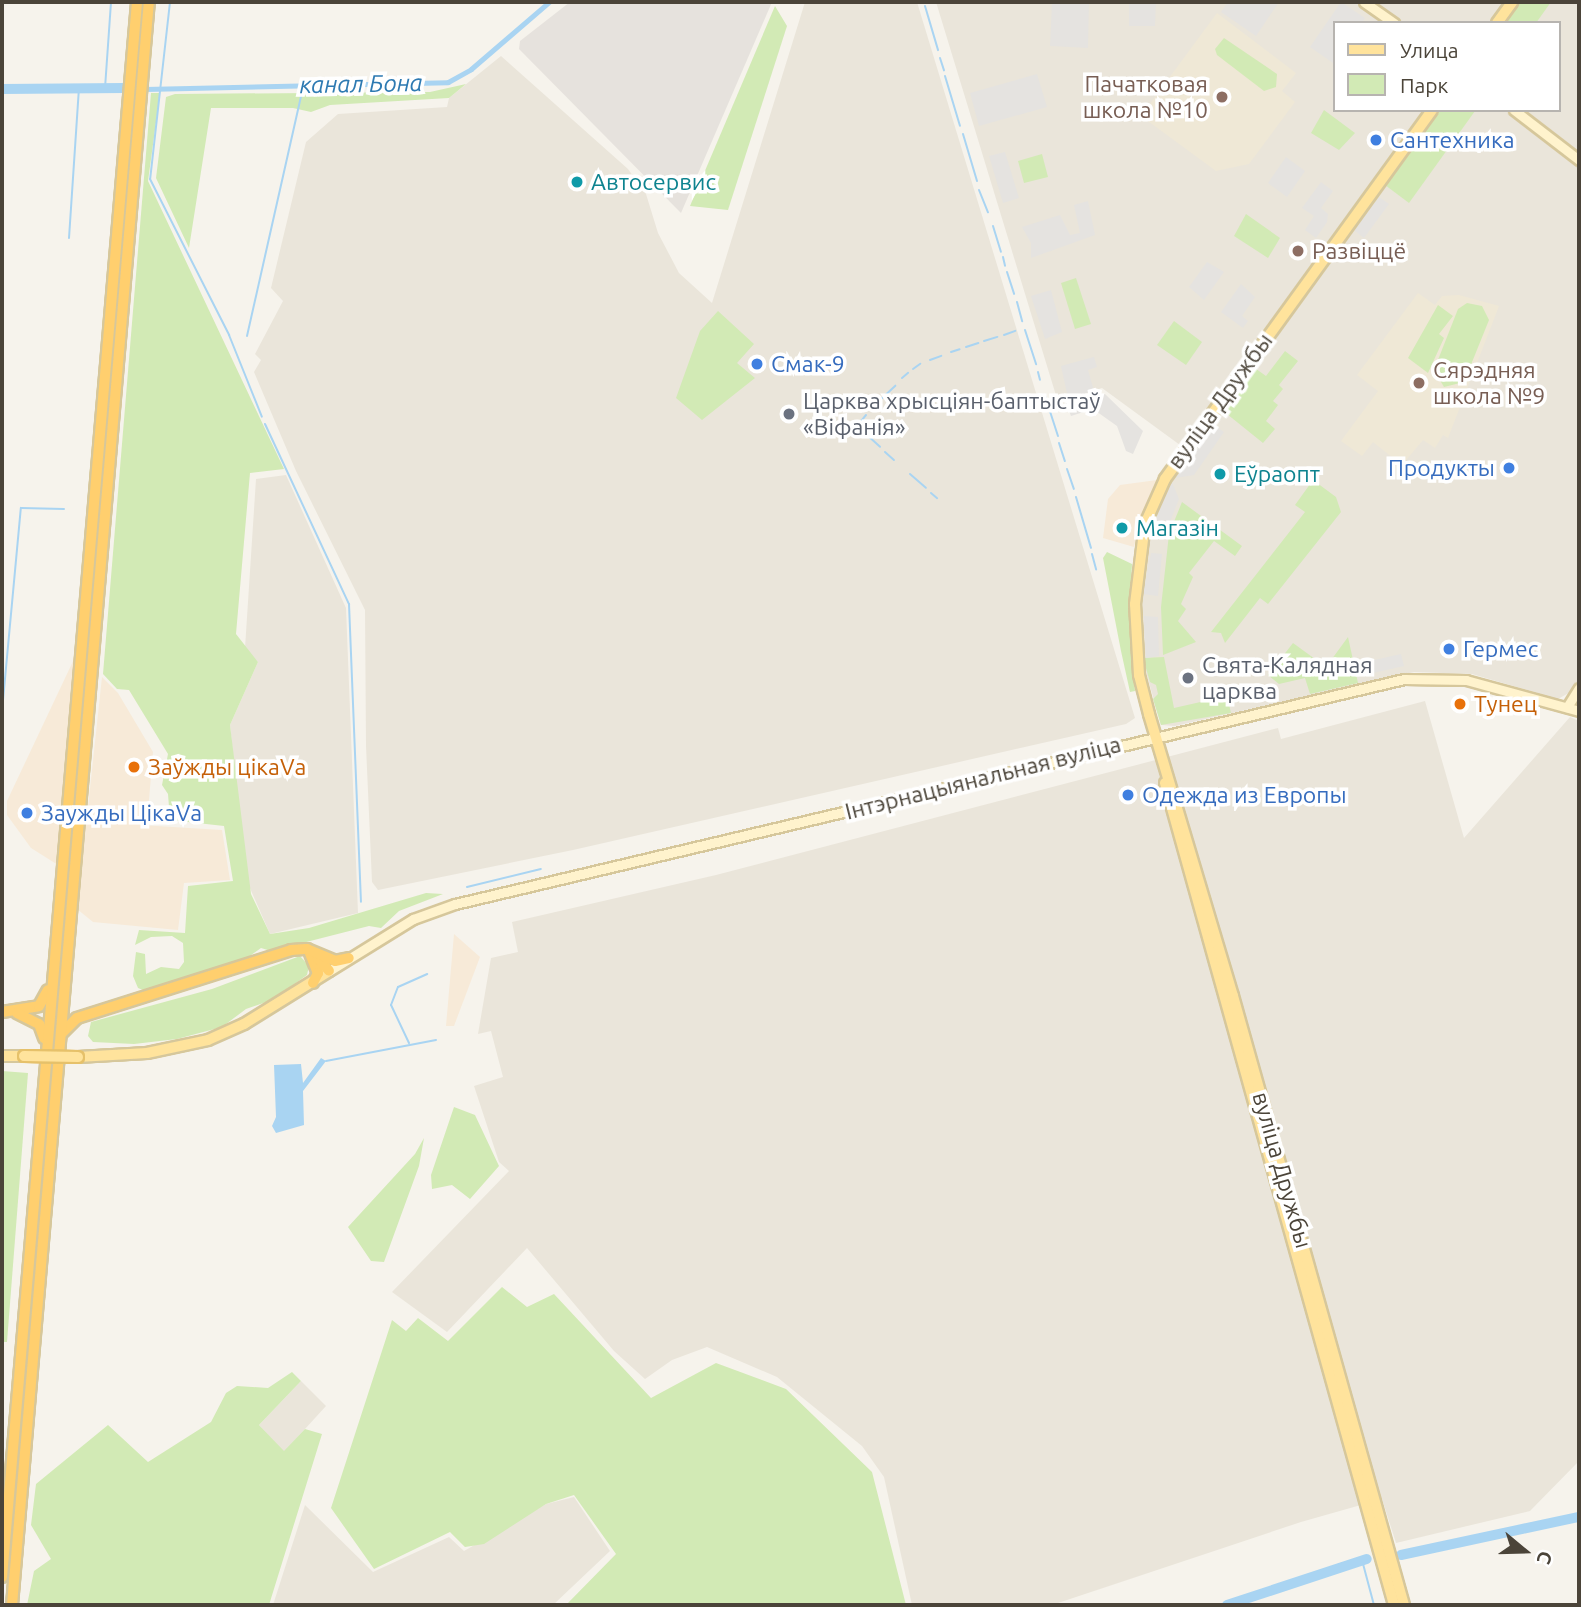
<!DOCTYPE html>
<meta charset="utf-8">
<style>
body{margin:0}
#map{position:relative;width:1581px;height:1607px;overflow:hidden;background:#f6f3ec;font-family:Ubuntu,sans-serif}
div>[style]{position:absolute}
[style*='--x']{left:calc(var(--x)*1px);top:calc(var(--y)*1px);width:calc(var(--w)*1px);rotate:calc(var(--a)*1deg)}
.residential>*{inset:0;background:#eae5da}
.commercial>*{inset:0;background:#f7ead8}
.industrial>*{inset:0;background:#e6e2dd}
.education>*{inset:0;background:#efe8d6}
.green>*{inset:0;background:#d2eab5}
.parking>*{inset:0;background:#e5e3e0}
.water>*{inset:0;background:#a9d4f2}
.stream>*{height:2px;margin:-1px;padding:0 1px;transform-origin:1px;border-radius:1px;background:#a9d4f2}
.canal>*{height:5px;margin:-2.5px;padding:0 2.5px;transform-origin:2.5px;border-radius:2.5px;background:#a9d4f2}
.river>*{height:10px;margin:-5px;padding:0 5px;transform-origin:5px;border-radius:5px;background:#a9d4f2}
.roads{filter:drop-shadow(2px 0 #d6c79b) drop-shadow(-2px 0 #d6c79b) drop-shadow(0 2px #d6c79b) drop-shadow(0 -2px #d6c79b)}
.secondary>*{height:9px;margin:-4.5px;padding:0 4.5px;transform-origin:4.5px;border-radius:4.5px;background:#fff3cd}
.primary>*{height:10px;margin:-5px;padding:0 5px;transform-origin:5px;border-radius:5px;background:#ffe39c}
.highway>*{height:10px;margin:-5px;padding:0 5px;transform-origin:5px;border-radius:5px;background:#ffcf6e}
.bridges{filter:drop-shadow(2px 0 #e6c16a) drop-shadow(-2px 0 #e6c16a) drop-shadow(0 2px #e6c16a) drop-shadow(0 -2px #e6c16a)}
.primary-bridge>*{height:10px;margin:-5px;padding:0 5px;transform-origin:5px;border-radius:5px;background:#ffe39c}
.dots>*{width:19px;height:19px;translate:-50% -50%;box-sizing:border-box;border:4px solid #fff;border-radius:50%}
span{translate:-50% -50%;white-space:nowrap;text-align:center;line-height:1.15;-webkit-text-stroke:7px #fff;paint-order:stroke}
.education-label{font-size:23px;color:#785e54}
.right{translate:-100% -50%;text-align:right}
.left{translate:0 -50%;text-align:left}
.shop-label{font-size:23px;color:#366cbe}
.culture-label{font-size:23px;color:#0d838f}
.worship-label{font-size:23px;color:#5b616d}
.street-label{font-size:23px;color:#4b4439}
.food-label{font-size:23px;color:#c56008}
.water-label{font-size:24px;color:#2e7ab2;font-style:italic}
.frame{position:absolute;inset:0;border:4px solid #4b4439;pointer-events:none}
.legend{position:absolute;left:1333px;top:21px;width:228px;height:91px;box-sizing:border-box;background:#fff;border:2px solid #b7b4b0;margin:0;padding:9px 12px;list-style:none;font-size:21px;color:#4b4439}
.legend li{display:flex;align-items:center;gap:14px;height:35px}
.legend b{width:35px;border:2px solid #b7b4b0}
.north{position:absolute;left:1490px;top:1516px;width:70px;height:70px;-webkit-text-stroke:5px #fff;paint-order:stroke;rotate:109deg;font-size:19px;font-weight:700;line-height:28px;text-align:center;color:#4b4439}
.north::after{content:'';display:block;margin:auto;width:24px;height:32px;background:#4b4439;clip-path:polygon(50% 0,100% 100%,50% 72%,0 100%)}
</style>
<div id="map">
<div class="residential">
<i style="clip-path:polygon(805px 2px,917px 2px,1135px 718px,1126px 724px,573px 850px,378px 890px,372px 882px,366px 746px,365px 610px,296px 471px,254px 372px,261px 360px,255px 354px,283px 301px,271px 288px,306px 142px,338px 114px,447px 107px,449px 98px,501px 56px,628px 169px,646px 194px,658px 233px,679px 273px,712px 303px)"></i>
<i style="clip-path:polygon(936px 2px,1358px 2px,1385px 23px,1334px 23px,1334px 110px,1426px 110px,1180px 445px,1102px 388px,1058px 402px)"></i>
<i style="clip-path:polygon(1372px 2px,1506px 2px,1490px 23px,1401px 23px)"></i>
<i style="clip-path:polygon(1519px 2px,1579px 2px,1579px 157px,1518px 110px,1558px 110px,1558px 23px,1504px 23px)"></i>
<i style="clip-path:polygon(1440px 110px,1508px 110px,1579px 165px,1579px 678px,1574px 690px,1558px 699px,1472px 674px,1414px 672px,1175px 726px,1161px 725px,1146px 672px,1141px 599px,1153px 518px,1160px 501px,1192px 447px)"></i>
<i style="clip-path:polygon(286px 475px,346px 608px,358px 913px,270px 934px,246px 879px,230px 725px,258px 662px,245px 648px,256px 479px)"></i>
<i style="clip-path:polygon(1425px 701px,1464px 838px,1570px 717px,1579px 721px,1579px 1461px,1530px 1511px,1396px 1543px,1382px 1499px,1301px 1522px,1052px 1605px,912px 1605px,884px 1477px,862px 1446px,777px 1377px,707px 1347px,672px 1360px,645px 1379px,614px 1351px,527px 1248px,447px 1332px,392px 1292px,509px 1171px,499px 1162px,474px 1086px,503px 1077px,491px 1031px,478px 1034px,491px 958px,518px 952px,512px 922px,716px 875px,1278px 728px,1281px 739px)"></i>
<i style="clip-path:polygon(301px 1381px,326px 1406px,284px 1452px,259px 1425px)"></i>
<i style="clip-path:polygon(574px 1497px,610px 1551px,553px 1605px,273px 1605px,305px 1505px,373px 1572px,449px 1537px,464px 1551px,546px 1504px)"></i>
</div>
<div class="commercial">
<i style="clip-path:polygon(1157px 480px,1141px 516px,1134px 547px,1103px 538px,1108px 499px,1120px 485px)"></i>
<i style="clip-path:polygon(75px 657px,58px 865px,31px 848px,7px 815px,7px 801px)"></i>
<i style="clip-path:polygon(102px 677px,118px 693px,153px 752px,149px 800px,140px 825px,222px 830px,230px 880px,184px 883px,178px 930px,93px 922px,77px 909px)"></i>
<i style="clip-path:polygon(454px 934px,480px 957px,454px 1026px,446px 1026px)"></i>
</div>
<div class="industrial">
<i style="clip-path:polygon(570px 2px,772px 2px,681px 213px,519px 49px,520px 41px)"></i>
</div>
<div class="education">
<i style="clip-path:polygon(1217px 13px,1296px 73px,1282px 91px,1295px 102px,1249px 164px,1216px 171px,1141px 116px)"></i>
<i style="clip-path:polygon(1418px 293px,1435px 305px,1442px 296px,1459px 295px,1499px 306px,1448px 438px,1443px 435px,1435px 448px,1423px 440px,1402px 465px,1373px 442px,1362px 456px,1341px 441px,1378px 391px,1357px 375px)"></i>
</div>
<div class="green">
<i style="clip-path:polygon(1519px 2px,1551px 2px,1536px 23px,1504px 23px)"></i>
<i style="clip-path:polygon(775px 6px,787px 26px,728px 210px,690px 206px)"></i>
<i style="clip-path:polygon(1224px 38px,1277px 74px,1276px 87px,1264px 91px,1217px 55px,1215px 49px)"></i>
<i style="clip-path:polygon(466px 84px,449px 98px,330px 105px,311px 112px,293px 108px,211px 108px,189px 248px,156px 178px,166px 97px,175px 94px,430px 92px)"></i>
<i style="clip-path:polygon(151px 93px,160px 93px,148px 181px,284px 469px,250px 473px,236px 634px,258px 662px,230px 725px,251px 894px,270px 934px,309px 928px,426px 893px,443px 894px,399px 911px,381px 928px,369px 926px,271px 951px,261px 948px,243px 961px,148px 992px,138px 988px,133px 976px,136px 952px,145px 954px,146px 974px,161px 967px,179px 969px,184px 962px,183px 943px,172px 936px,151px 937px,135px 945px,139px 930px,185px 933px,188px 886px,233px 881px,224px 826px,170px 820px,168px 794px,162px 785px,168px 754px,129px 690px,117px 689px,103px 674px)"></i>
<i style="clip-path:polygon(1324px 110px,1355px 133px,1339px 150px,1311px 133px)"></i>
<i style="clip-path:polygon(1440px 110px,1475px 111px,1409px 203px,1385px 185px)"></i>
<i style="clip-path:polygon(1042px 154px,1048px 177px,1024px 183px,1018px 161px)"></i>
<i style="clip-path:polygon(1246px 214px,1280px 238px,1268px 258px,1234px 236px)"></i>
<i style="clip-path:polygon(1076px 278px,1091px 324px,1075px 329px,1061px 283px)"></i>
<i style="clip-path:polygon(1467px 303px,1482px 306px,1489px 320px,1464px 382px,1444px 387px,1434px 370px,1458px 309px)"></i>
<i style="clip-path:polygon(1438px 305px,1453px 316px,1439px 334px,1444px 338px,1428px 373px,1408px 358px)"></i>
<i style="clip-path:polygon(718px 311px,754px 344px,737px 363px,755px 378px,702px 420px,676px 398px,700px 331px)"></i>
<i style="clip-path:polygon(1174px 321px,1202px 342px,1186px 365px,1157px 345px)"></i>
<i style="clip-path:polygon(1285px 351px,1298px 361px,1279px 385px,1283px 389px,1273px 401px,1278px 405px,1266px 421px,1275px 429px,1263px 443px,1222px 410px,1252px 366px,1266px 376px)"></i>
<i style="clip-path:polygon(1313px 480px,1336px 497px,1341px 512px,1268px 604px,1260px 598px,1225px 643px,1221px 633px,1211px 632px,1305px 512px,1295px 505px)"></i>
<i style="clip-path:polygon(1182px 502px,1242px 546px,1235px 556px,1214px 541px,1189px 573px,1193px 577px,1181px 604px,1186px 609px,1178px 621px,1196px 642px,1163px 655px,1161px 607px,1169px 534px)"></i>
<i style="clip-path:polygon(1107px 552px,1132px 564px,1129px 621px,1135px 691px,1130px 692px,1121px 651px,1103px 558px)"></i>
<i style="clip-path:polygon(1348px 637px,1358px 683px,1310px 694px,1305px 678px,1279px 684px,1268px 675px,1293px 643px,1326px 667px)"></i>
<i style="clip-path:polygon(1164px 657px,1174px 708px,1227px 696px,1231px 713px,1161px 725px,1153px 699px,1158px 694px,1156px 685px,1150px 682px,1143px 658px)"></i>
<i style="clip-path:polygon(300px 956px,309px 966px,307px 975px,272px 1000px,246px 1009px,222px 1027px,177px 1039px,134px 1044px,93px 1042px,88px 1036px,91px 1022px,212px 989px)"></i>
<i style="clip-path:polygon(2px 1071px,28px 1073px,7px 1342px,2px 1342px)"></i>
<i style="clip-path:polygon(454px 1107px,475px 1115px,499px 1166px,470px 1199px,452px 1185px,432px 1189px,431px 1175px)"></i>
<i style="clip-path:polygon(424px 1138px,419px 1166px,384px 1262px,371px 1261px,348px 1227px,415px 1154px)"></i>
<i style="clip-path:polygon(502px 1287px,527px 1307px,554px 1294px,651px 1398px,716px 1363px,786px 1389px,872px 1472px,906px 1605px,566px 1605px,616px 1554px,574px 1495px,546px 1504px,484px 1544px,465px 1547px,450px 1532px,374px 1569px,331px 1508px,392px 1320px,406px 1331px,418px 1318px,448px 1341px)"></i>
<i style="clip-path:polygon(292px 1372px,301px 1381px,259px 1425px,284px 1451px,305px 1429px,322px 1434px,269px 1605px,27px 1605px,34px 1571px,51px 1559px,31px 1525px,36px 1484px,108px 1425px,148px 1462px,211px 1422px,226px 1393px,237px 1386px,268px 1388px)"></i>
</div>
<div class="parking">
<i style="clip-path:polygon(1052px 2px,1089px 2px,1088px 48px,1050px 46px)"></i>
<i style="clip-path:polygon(1129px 2px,1156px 2px,1155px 26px,1129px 26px)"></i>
<i style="clip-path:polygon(1228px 2px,1279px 2px,1256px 36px,1221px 12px)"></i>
<i style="clip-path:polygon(1341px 2px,1365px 18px,1362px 23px,1334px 23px,1333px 63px,1310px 47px)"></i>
<i style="clip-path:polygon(1037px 74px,1047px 107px,979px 126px,970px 93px)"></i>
<i style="clip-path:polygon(1005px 152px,1019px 198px,1003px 203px,989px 156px)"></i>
<i style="clip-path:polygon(1286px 157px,1305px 171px,1287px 197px,1268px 183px)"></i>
<i style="clip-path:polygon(1321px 182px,1333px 191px,1321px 208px,1328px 214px,1327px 222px,1316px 238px,1305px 230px,1314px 216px,1302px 208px)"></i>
<i style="clip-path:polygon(1379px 197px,1389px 204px,1364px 238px,1354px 230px)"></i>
<i style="clip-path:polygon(1088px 201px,1095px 235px,1031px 258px,1031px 243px,1022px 227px,1060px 215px,1070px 235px,1080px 233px,1074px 205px)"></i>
<i style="clip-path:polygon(1207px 262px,1224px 272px,1204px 300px,1189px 287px)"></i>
<i style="clip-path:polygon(1241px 284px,1255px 297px,1242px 316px,1248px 321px,1243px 328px,1221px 312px)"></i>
<i style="clip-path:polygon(1051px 290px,1062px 332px,1045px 339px,1031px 296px)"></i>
<i style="clip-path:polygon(1094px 357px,1097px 367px,1088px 370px,1094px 391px,1068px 398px,1061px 366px)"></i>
<i style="clip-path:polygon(1105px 394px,1143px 431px,1133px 454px,1126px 451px,1117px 426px,1093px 409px,1071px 416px,1066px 403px)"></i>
<i style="clip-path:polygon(1212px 424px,1224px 432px,1194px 475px,1175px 478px)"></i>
<i style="clip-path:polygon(1172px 482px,1179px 499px,1166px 532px,1157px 528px,1159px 521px,1155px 520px)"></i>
<i style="clip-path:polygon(1151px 553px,1162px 554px,1158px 596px,1143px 594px)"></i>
<i style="clip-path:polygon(1144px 616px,1158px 617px,1159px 656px,1146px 658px)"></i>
<i style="clip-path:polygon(1401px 654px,1404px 666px,1364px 675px,1361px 663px)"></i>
</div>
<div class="water">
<i style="clip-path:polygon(321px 1058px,326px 1061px,303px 1091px,304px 1125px,276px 1133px,272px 1126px,276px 1117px,274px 1065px,301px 1064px,303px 1083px)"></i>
</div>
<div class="stream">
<i style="--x:170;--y:2;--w:178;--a:96.4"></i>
<i style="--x:150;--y:179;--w:175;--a:63.1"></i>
<i style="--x:229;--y:335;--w:88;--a:68.1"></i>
<i style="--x:925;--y:6;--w:46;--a:73.5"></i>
<i style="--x:940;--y:58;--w:13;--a:72"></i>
<i style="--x:945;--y:76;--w:52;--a:73.3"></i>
<i style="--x:105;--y:88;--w:86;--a:-86"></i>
<i style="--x:963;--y:134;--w:49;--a:73.4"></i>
<i style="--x:979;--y:190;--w:24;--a:68"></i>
<i style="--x:993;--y:226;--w:27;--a:73"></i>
<i style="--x:69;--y:238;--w:149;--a:-86.2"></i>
<i style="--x:1003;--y:257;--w:9;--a:77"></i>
<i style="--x:1007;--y:272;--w:23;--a:72"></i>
<i style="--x:1017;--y:302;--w:20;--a:75"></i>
<i style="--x:1025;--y:330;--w:36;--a:72"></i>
<i style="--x:1004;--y:335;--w:12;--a:-20"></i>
<i style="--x:247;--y:336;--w:255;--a:-77.3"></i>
<i style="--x:984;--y:341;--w:14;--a:-17"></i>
<i style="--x:966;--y:347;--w:13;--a:-18"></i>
<i style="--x:951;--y:352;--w:9;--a:-18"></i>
<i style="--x:930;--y:360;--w:12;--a:-20"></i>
<i style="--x:913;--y:369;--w:9;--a:-36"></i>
<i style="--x:1038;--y:372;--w:8;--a:76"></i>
<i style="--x:902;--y:378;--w:8;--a:-40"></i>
<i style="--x:1045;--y:396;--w:42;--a:72"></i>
<i style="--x:880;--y:400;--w:21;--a:-43"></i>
<i style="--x:866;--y:415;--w:14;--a:129"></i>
<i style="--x:857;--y:426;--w:31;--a:42"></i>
<i style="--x:265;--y:424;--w:199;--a:65"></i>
<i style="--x:349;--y:604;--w:298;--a:87.7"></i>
<i style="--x:1059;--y:443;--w:19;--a:72"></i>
<i style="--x:885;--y:452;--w:12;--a:42"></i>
<i style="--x:1067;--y:469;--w:21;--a:71"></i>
<i style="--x:910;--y:474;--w:21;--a:41"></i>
<i style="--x:931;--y:493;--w:8;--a:40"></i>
<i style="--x:1076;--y:497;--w:53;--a:73.6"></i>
<i style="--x:1092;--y:554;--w:16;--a:75"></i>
<i style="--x:2;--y:711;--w:204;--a:-84.7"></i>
<i style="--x:21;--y:508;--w:43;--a:1.3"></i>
<i style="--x:467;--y:887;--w:76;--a:-13.7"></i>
<i style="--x:409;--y:1043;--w:42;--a:-115.3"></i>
<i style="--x:391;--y:1005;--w:19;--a:-69"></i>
<i style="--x:398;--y:987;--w:32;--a:-24"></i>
<i style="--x:326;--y:1061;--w:112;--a:-10.8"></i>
<i style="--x:1362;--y:1560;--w:47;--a:75.1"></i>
</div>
<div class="canal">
<i style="--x:145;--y:89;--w:303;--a:-1.3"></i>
<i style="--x:448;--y:82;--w:26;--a:-29"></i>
<i style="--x:471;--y:69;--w:103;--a:-40.7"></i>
</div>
<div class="river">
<i style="--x:2;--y:89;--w:122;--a:-0.5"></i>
<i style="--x:1401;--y:1555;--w:182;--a:-12.1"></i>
<i style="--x:1227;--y:1605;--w:147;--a:-18.2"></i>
</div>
<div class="roads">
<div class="secondary">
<i style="--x:1364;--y:2;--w:37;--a:35"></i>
<i style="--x:1514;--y:110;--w:82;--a:37.6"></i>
<i style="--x:1567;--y:707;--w:22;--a:-58"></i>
<i style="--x:329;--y:971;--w:99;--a:-31.8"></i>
<i style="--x:413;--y:919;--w:45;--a:-19.7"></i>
<i style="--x:455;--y:904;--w:975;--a:-13.34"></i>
<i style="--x:1404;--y:679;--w:62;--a:0.9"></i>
<i style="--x:1466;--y:680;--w:117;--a:15.3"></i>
</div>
<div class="primary">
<i style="--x:1497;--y:23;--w:26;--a:-54"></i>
<i style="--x:1165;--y:783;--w:853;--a:74.43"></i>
<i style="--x:2;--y:1056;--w:22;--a:0"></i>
<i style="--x:78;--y:1057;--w:69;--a:-3.3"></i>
<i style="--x:147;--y:1053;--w:62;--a:-12"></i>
<i style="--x:208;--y:1040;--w:39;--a:-24"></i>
<i style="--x:244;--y:1024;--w:100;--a:-31.9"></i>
<i style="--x:1404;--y:1605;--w:633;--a:-105.68"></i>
<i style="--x:1233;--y:996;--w:294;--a:-106.6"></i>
<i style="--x:1149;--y:714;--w:40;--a:-104.4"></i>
<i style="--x:1139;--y:675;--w:71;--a:-93.2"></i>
<i style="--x:1135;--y:604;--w:81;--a:-82.9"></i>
<i style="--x:1145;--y:524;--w:49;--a:-66"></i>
<i style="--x:1165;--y:479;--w:455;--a:-54.1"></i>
</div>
<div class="highway">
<i style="--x:309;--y:951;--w:24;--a:68"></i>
<i style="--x:318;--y:973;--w:11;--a:117"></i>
<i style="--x:317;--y:957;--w:18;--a:49"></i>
<i style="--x:2;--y:1012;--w:37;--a:-9"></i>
<i style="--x:39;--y:1006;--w:18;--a:-61"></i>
<i style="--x:17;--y:1013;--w:25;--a:27"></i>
<i style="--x:39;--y:1024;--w:15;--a:70"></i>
<i style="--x:62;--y:1033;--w:21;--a:-45"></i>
<i style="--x:77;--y:1018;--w:225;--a:-17.6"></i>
<i style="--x:291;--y:950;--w:16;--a:-4"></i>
<i style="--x:307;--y:949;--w:30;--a:23"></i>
<i style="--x:335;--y:961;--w:14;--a:-12"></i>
<i style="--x:2;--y:1577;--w:1581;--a:-85.1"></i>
<i style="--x:12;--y:1605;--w:1609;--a:-85.12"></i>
</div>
</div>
<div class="bridges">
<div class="primary-bridge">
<i style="--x:24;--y:1056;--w:54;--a:1.1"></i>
</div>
</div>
<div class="dots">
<i style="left:1222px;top:97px;background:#8d6e63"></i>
<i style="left:1376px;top:140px;background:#3f7fe0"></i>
<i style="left:577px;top:182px;background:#0f9aa8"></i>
<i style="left:1298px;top:251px;background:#8d6e63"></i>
<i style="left:757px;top:364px;background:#3f7fe0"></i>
<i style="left:1419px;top:383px;background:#8d6e63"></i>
<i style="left:789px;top:414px;background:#6b7280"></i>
<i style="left:1509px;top:468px;background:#3f7fe0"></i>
<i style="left:1220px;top:474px;background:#0f9aa8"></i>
<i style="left:1122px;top:528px;background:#0f9aa8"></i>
<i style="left:1449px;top:649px;background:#3f7fe0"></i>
<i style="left:1188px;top:678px;background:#6b7280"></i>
<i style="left:1460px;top:704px;background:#e8710a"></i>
<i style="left:134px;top:767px;background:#e8710a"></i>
<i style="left:1128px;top:795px;background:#3f7fe0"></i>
<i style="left:27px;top:813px;background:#3f7fe0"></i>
</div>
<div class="education-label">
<span class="right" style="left:1208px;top:97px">Пачатковая<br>школа №10</span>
<span class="left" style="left:1312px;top:251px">Развіццё</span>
<span class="left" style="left:1433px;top:383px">Сярэдняя<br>школа №9</span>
</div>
<div class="shop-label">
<span class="left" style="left:1390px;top:140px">Сантехника</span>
<span class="left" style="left:771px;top:364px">Смак-9</span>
<span class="right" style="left:1495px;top:468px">Продукты</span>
<span class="left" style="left:1463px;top:649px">Гермес</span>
<span class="left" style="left:1142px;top:795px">Одежда из Европы</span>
<span class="left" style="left:41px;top:813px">Заужды ЦікаVа</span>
</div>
<div class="culture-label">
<span class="left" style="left:591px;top:182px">Автосервис</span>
<span class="left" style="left:1234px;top:474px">Еўраопт</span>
<span class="left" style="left:1136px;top:528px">Магазін</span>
</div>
<div class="worship-label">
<span class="left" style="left:803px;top:414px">Царква хрысціян-баптыстаў<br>«Віфанія»</span>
<span class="left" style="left:1202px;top:678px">Свята-Калядная<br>царква</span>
</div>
<div class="street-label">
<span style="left:1220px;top:401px;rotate:-54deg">вуліца Дружбы</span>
<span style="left:983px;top:778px;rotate:-14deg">Інтэрнацыянальная вуліца</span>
<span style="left:1282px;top:1170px;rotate:74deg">вуліца Дружбы</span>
</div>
<div class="food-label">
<span class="left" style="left:1474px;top:704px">Тунец</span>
<span class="left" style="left:148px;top:767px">Заўжды цікаVа</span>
</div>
<div class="water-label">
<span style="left:361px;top:84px;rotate:-1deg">канал Бона</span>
</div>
<div class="frame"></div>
<ul class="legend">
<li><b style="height:9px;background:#ffe39c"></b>Улица</li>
<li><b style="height:19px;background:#d2eab5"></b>Парк</li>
</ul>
<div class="north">С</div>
</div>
